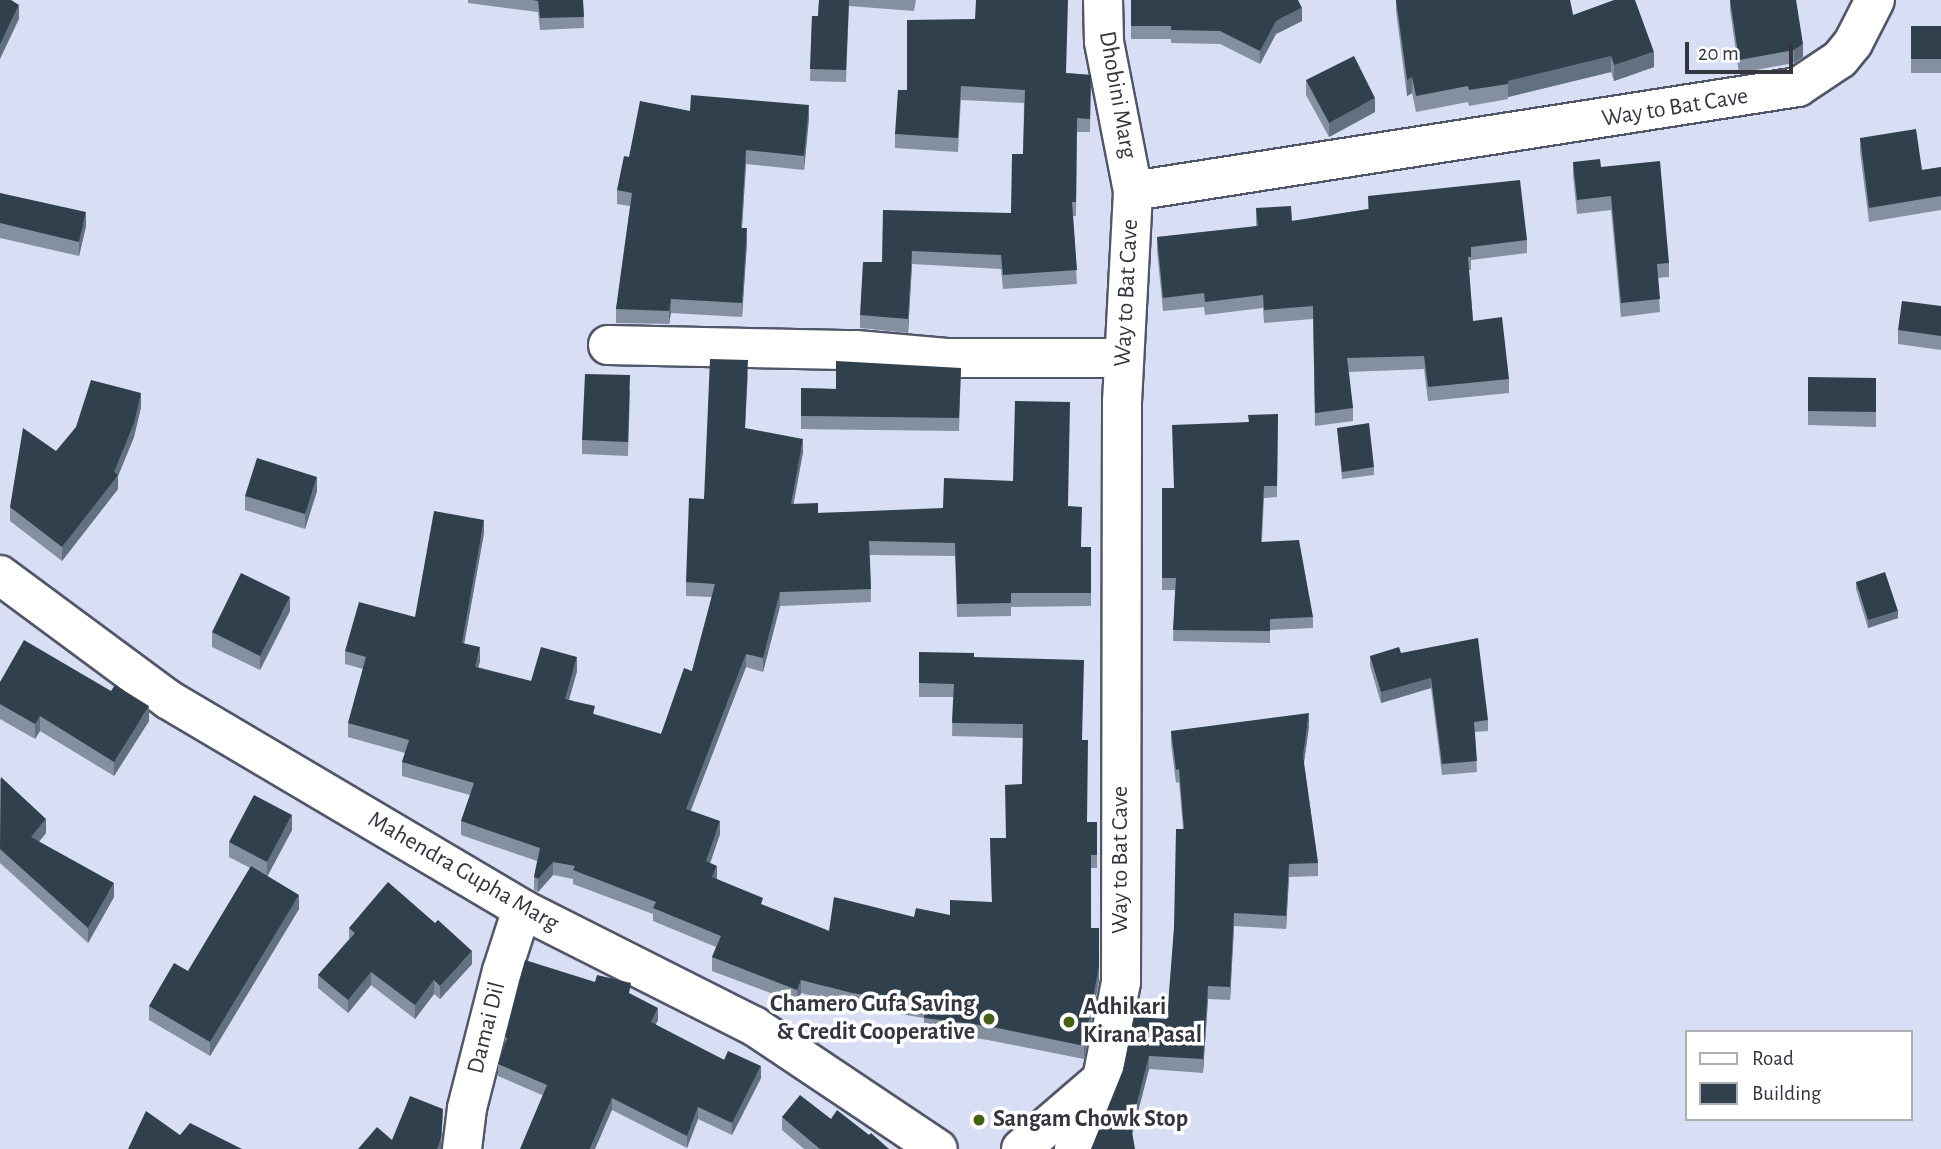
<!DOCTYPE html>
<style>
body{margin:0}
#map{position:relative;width:1941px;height:1149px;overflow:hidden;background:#d8dff5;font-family:"Alegreya Sans",sans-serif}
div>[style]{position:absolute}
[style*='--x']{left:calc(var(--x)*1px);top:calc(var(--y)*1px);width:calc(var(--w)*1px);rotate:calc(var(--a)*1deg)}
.roads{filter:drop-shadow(2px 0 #515768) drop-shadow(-2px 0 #515768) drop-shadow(0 2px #515768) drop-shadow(0 -2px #515768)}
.minor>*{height:38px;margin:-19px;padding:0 19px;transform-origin:19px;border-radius:19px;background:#fff}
.major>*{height:38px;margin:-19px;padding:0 19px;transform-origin:19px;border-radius:19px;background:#fff}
.wall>*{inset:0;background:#8490a0}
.shaded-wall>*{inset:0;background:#62707f}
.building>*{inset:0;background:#30404c}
.dots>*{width:19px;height:19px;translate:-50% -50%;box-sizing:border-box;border:4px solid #fff;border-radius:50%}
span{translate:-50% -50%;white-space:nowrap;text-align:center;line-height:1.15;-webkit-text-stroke:7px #fff;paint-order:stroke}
.street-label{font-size:24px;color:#34363f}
.poi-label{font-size:24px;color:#34363f;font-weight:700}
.right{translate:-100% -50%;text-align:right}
.left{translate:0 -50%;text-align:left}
.legend{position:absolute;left:1685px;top:1030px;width:228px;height:91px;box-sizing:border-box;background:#fff;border:2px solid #aeafb2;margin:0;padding:9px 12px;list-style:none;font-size:21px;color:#34363f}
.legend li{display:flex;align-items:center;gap:14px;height:35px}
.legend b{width:35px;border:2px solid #aeafb2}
.scale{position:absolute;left:1685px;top:42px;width:108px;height:32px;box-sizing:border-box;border:4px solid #34363f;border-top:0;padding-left:9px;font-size:21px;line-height:24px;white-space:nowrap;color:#34363f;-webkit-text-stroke:5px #fff;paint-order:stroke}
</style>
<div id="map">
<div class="roads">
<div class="minor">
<i style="--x:1103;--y:0;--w:42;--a:88.6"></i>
<i style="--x:1104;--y:42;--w:152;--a:79"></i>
<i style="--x:608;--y:345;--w:248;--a:1.2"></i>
<i style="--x:856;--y:350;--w:91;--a:5"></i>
<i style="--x:947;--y:358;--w:176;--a:0"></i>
<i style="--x:462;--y:1149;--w:41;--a:-83"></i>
<i style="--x:467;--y:1108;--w:141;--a:-75.7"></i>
<i style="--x:502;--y:971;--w:65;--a:-72.1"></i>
</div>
<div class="major">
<i style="--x:0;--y:575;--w:210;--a:36.5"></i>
<i style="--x:169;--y:700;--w:410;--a:30.6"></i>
<i style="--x:522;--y:909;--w:260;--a:26.8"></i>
<i style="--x:754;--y:1026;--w:221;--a:33.8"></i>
<i style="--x:1021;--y:1149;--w:107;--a:-40.8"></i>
<i style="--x:1102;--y:1079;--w:99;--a:-78.9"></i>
<i style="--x:1121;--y:982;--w:580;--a:-89.9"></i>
<i style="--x:1122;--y:402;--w:211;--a:-87"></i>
<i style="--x:1133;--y:191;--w:673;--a:-8.89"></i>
<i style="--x:1798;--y:87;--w:50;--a:-33.7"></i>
<i style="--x:1840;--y:59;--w:21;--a:-51"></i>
<i style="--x:1853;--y:43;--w:48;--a:-62.9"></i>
<i style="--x:1074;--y:1149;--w:70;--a:-68.2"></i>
</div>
</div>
<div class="wall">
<i style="clip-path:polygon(468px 0,583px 0,584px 28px,540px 30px,538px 12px,468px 3px)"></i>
<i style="clip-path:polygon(819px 0,916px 0,914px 11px,849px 6px,846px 82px,810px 81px,812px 16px,818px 16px)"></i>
<i style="clip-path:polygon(1131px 0,1302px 21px,1276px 34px,1260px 64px,1220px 44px,1171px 43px,1171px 39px,1131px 39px)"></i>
<i style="clip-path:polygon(1396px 0,1570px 0,1573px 15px,1654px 67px,1614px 81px,1611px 72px,1508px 97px,1508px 99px,1469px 106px,1468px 102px,1416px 112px,1412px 93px,1407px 96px,1396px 11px)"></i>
<i style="clip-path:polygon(1730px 0,1796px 0,1803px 57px,1794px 63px,1739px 73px,1730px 10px)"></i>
<i style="clip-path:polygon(975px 19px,1067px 73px,1091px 75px,1090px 132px,1077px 132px,1076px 216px,1073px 216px,1077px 284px,1003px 289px,1001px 269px,912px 264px,908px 333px,860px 328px,860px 315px,882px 262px,1011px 213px,1023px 154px,1024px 103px,961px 100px,958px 152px,895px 148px,895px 134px,907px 90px)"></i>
<i style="clip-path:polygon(1911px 26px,1941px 26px,1941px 73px,1911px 73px)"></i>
<i style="clip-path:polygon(1306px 80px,1375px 112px,1329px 137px,1306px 95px)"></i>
<i style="clip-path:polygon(690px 111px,809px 118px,804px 170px,746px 164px,742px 228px,747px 242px,742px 317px,671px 313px,669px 324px,616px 323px,616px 309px,630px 206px,617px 204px,617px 190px,629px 157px)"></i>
<i style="clip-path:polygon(1860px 138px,1922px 170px,1941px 167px,1941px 210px,1869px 222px,1860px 152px)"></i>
<i style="clip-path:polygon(1573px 162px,1601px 167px,1669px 263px,1669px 277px,1658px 278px,1660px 312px,1621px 317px,1611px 210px,1577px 214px,1573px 176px)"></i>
<i style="clip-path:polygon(0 193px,86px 226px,79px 256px,0 238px)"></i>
<i style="clip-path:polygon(1368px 196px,1527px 240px,1527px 253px,1471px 260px,1471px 270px,1469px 270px,1473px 321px,1509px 379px,1509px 393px,1428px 401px,1424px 369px,1349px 372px,1353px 408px,1353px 421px,1315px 426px,1313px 319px,1264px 323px,1263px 308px,1205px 315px,1204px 307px,1163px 311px,1157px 251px,1157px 237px,1256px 226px,1256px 208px,1292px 221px,1368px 209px)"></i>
<i style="clip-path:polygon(1941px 306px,1941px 350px,1898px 344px,1898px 330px)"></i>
<i style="clip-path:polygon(961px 368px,959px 431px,801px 429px,801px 388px,836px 389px)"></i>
<i style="clip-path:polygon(748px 373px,745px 428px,803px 452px,793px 504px,818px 513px,1068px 506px,1081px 547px,1091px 547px,1091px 606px,1011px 607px,1011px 616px,957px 617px,955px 556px,870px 555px,871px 602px,780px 606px,763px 672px,746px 667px,690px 811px,720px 834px,710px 863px,717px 879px,763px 905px,829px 931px,914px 917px,950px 915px,992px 902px,990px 838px,1006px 838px,1022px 784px,1023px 738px,952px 736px,953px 697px,919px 697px,919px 652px,974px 657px,1082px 740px,1087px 822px,1097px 822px,1097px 868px,1091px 868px,1091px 928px,1099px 928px,1099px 980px,1084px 1059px,988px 1040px,924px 1031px,924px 1018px,852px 1006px,801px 993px,797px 1003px,712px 971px,712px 957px,716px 947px,653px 921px,653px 914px,573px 884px,573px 879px,553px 875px,538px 892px,534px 890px,534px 877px,537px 861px,461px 835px,461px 821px,470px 795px,402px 776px,402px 762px,405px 753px,348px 737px,348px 723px,363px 669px,345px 664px,345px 651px,415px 617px,484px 533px,464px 643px,480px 661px,478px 667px,531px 681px,577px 671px,569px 700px,595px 714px,661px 734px,692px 671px,712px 597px,686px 596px,686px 582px,704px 499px)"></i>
<i style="clip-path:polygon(1876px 378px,1876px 427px,1808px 425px,1808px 411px)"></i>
<i style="clip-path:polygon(630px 390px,628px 456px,582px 454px,582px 440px)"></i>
<i style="clip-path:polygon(141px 407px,134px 437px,118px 476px,118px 489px,62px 561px,10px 521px,10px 507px)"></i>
<i style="clip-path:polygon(1278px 414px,1277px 497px,1264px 498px,1262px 542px,1313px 617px,1313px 628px,1270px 630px,1270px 643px,1173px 641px,1175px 590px,1162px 590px,1162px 488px,1174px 488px,1248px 422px)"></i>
<i style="clip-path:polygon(1337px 428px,1374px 467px,1374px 475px,1342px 479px)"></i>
<i style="clip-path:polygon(317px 491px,305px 529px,245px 510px,245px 496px)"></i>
<i style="clip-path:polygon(1856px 582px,1898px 618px,1868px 628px,1856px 589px)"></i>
<i style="clip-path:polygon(290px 611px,260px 670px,212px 647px,212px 632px)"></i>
<i style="clip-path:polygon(1401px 653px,1488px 720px,1488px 731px,1475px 732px,1477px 772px,1442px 775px,1431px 688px,1381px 703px,1370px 666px,1370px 656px)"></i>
<i style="clip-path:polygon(0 682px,149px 721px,114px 776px,40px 731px,35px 739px,0 719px)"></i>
<i style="clip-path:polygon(1309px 726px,1304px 763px,1318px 863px,1318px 876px,1289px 877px,1286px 929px,1234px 926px,1230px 1000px,1208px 999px,1203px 1073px,1149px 1069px,1132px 1134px,1091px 1149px,1167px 1019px,1183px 829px,1179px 782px,1176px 783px,1171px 744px,1171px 731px)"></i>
<i style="clip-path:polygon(0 778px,46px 833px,39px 842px,114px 897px,88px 943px,0 863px)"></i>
<i style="clip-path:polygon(292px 830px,267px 876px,299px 909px,210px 1056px,149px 1020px,149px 1006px,188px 971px,250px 868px,229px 857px,229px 842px)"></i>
<i style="clip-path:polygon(349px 928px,472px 964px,440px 999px,434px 994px,415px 1019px,371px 985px,348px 1013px,318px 988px,318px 975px,349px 939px)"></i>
<i style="clip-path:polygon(631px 995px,658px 1020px,655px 1025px,761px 1078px,732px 1135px,698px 1119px,687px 1148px,612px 1110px,542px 1095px,498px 1076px,498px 1064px,505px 1045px,505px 1037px)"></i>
<i style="clip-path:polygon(782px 1117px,831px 1119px,869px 1135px,889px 1149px,804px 1149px,782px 1130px)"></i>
</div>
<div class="shaded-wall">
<i style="clip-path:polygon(19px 5px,19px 19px,0 59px,0 45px)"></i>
<i style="clip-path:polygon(1302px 8px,1302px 21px,1276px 34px,1260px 64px,1260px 51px,1276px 21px)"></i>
<i style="clip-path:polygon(1803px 44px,1803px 57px,1794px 63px,1794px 50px)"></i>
<i style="clip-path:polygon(1654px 52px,1654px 67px,1614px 81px,1614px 65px)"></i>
<i style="clip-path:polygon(1611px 56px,1611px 72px,1508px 97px,1508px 81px)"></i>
<i style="clip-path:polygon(1412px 77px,1412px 93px,1407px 96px,1407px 80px)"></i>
<i style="clip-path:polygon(1375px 98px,1375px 112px,1329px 137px,1329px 123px)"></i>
<i style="clip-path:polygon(809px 105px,809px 118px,804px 170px,804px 156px)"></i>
<i style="clip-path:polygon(746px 150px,746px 164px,741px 242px,741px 228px)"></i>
<i style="clip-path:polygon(86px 212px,86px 226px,79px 256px,79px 242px)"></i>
<i style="clip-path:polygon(747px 228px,747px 242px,742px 317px,742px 303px)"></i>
<i style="clip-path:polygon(912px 251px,912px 264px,908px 333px,908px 319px)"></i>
<i style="clip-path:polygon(671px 299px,671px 313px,669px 324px,669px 311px)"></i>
<i style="clip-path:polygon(141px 393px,141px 407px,134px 437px,118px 476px,118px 489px,62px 561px,62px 547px,114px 472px)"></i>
<i style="clip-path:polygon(803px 439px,803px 452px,791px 518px,791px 504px)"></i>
<i style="clip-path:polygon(317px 477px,317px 491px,305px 529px,305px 514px)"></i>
<i style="clip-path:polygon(484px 520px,484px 533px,462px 656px,462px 643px)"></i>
<i style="clip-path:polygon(780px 592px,780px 606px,763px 672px,763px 658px)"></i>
<i style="clip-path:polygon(290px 597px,290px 611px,260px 670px,260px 656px)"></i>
<i style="clip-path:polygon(1898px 611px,1898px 618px,1868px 628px,1868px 620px)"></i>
<i style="clip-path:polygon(480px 647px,480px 661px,475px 680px,475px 667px)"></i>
<i style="clip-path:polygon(746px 654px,746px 667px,686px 823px,686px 809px)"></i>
<i style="clip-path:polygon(577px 657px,577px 671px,565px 713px,565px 699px)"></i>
<i style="clip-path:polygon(1431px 678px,1431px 688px,1381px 703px,1381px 692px)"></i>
<i style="clip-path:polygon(149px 706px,149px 721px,114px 776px,114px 762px)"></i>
<i style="clip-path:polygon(1309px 713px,1309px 726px,1303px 769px,1303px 756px)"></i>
<i style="clip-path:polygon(40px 716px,40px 731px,35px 739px,35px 724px)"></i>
<i style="clip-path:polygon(292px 815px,292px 830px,267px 877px,267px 862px)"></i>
<i style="clip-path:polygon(46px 819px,46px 833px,31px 851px,31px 837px)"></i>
<i style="clip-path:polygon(720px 821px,720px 834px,706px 875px,706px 861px)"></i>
<i style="clip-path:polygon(553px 862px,553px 875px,538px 892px,538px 879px)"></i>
<i style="clip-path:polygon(1289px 864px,1289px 877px,1286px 929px,1286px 916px)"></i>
<i style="clip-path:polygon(717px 866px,717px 879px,712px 877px)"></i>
<i style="clip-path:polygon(114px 883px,114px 897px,88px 943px,88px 928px)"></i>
<i style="clip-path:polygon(299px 895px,299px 909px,210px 1056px,210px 1042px)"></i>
<i style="clip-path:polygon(1234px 913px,1234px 926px,1230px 1000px,1230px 987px)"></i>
<i style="clip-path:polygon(472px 951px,472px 964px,440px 999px,440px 986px)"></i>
<i style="clip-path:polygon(1099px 966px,1099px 980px,1084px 1059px,1084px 1046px)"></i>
<i style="clip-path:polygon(371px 972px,371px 985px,348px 1013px,348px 1000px)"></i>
<i style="clip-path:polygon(434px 980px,434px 994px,415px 1019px,415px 1005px)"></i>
<i style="clip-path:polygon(801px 980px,801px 993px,797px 1003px,797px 990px)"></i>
<i style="clip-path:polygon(1208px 986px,1208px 999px,1203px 1073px,1203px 1059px)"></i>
<i style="clip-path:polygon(658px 1008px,658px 1020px,651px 1034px,651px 1022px)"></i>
<i style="clip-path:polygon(1149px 1056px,1149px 1069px,1131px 1139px,1131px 1126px)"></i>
<i style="clip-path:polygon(761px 1066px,761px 1078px,732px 1135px,732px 1123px)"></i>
<i style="clip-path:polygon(612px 1098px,612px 1110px,595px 1149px,590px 1149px)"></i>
<i style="clip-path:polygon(698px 1107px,698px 1119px,687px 1148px,687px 1136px)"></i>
<i style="clip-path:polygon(443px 1109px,441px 1149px,437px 1149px)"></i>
</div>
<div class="building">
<i style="clip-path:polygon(0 0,11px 0,19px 5px,0 45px)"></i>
<i style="clip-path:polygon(533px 0,583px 0,584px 17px,540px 18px,538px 1px)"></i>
<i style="clip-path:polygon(819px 0,849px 0,846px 70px,810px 69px,812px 16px,818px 16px)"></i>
<i style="clip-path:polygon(976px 0,1068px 0,1066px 73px,1091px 75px,1090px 119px,1077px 118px,1076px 202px,1072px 202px,1077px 270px,1003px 275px,1001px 255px,912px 251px,908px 319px,860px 315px,863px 262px,882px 262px,883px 210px,1011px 213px,1012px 154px,1023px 154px,1025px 90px,961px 86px,958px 138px,895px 134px,898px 90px,907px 90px,907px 20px,975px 19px)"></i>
<i style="clip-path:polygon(1131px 0,1298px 0,1302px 8px,1276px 21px,1260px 51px,1220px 31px,1171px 30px,1171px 26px,1131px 26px)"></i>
<i style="clip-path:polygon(1396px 0,1570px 0,1573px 15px,1614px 0,1635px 0,1654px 52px,1614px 65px,1611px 56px,1508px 81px,1508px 84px,1469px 90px,1468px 86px,1416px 96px,1412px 77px,1407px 80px)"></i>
<i style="clip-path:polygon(1730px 0,1796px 0,1803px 44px,1794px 50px,1739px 60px)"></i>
<i style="clip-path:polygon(1911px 26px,1941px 26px,1941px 59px,1911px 59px)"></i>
<i style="clip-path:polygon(1354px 56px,1375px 98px,1329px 123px,1306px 80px)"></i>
<i style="clip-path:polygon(691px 95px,809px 105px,804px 156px,746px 150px,741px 228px,747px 228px,742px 303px,671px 299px,669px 311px,616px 309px,632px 193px,617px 190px,624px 156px,629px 157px,640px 101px,690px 111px)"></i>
<i style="clip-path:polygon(1916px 129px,1922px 170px,1941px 167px,1941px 196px,1869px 208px,1860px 138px)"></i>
<i style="clip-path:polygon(1600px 159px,1601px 167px,1660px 161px,1669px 263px,1657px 264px,1660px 299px,1621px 303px,1611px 196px,1577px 200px,1573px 162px)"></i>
<i style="clip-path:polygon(1520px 180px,1527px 240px,1471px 247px,1471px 257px,1468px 257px,1473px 321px,1502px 317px,1509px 379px,1428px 387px,1424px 356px,1347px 358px,1353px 408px,1315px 413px,1313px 306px,1264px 310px,1263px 295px,1205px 302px,1204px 293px,1163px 298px,1157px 237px,1258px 226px,1256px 208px,1291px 206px,1292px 221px,1369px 209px,1368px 196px)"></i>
<i style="clip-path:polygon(0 193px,86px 212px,79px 242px,0 223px)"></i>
<i style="clip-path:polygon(1902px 301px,1941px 306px,1941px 336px,1898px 330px)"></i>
<i style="clip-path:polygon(710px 359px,748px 360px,745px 428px,803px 439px,791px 504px,818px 503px,818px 513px,943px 508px,944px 478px,1013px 481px,1015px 401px,1070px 402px,1068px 506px,1082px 507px,1081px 547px,1091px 547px,1091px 593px,1011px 593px,1011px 603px,957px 604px,955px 543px,869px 541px,871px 589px,780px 592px,763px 658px,746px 654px,686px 809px,720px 821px,706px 861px,717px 866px,712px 877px,763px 898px,761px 904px,829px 931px,834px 897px,914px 917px,916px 908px,950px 915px,950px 900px,992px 902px,990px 838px,1006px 838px,1005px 785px,1022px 784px,1023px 724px,952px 723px,954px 684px,919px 683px,919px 652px,974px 653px,974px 657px,1084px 660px,1082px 740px,1088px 740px,1087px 822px,1097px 822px,1097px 855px,1091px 855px,1091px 928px,1099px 928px,1099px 966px,1084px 1046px,988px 1026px,924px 1018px,926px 1005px,852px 993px,801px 980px,797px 990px,712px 957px,721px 936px,653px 908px,656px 902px,573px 870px,575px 866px,553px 862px,538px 879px,534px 877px,540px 848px,461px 821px,474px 783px,402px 762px,409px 740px,348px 723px,366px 657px,345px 651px,359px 602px,415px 617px,434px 511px,484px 520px,462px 643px,480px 647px,475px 667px,531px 681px,541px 647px,577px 657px,565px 699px,595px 706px,593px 714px,661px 734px,684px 668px,692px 671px,715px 584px,686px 582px,689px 498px,704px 499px)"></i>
<i style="clip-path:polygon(836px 361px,961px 368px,959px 418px,801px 416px,801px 388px,836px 389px)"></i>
<i style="clip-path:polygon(585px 374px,630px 375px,628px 442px,582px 440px)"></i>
<i style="clip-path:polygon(1808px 377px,1876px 378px,1876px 412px,1808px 411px)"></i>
<i style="clip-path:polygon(91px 380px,141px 393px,134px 423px,114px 472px,118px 475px,62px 547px,10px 507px,23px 428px,56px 451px,76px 427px)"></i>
<i style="clip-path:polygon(1278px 414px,1277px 486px,1264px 486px,1261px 542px,1299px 540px,1313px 617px,1270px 619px,1270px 631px,1173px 630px,1176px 578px,1162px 578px,1162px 488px,1174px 488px,1172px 425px,1249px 422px,1248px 415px)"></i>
<i style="clip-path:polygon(1369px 423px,1374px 467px,1342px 472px,1337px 428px)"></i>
<i style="clip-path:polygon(257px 458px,317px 477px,305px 514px,245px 496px)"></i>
<i style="clip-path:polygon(1885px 572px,1898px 611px,1868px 620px,1856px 582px)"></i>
<i style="clip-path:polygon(241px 573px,290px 597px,260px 656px,212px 632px)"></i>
<i style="clip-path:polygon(1478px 638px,1488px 720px,1474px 722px,1477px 761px,1442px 764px,1431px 678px,1381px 692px,1370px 656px,1399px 647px,1401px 653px)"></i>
<i style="clip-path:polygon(24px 640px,111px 691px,115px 685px,149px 706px,114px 762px,40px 716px,35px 724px,0 704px,0 682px)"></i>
<i style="clip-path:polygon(1309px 713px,1303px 756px,1318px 863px,1289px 864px,1286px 916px,1234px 913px,1230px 987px,1208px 986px,1203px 1059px,1149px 1056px,1131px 1126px,1135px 1149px,1091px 1149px,1123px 1070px,1134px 1017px,1167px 1019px,1174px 927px,1176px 829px,1184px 829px,1179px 769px,1176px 770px,1171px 731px)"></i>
<i style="clip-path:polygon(1px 777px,46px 819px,31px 837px,114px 883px,88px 928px,0 849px)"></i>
<i style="clip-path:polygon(254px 795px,292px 815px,267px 862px,229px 842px)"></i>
<i style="clip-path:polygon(251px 866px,299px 895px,210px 1042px,149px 1006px,174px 963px,188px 971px)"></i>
<i style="clip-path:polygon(388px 882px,435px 923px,438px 920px,472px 951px,440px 986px,434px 980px,415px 1005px,371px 972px,348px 1000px,318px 975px,355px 933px,349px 928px)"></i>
<i style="clip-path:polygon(525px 960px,595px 982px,597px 975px,631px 983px,629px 993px,658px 1008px,651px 1022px,724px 1060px,728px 1051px,761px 1066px,732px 1123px,698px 1107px,687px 1136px,612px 1098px,590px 1149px,520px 1149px,547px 1085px,498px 1064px,507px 1038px,505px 1037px)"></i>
<i style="clip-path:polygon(800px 1095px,831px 1119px,837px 1110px,869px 1135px,871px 1133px,889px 1149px,820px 1149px,782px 1117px)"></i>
<i style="clip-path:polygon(410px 1096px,443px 1109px,441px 1138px,437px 1149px,358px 1149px,377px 1127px,392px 1140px)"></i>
<i style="clip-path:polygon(146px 1111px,180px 1135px,190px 1123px,242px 1149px,128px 1149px)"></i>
</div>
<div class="dots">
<i style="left:989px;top:1019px;background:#456214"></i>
<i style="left:1069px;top:1022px;background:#456214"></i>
<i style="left:979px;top:1120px;background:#456214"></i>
</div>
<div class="street-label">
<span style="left:1117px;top:95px;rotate:80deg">Dhobini Marg</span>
<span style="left:1675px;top:108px;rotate:-9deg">Way to Bat Cave</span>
<span style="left:1127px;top:293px;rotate:-87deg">Way to Bat Cave</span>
<span style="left:1121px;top:860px;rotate:-90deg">Way to Bat Cave</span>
<span style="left:463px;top:872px;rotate:30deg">Mahendra Gupha Marg</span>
<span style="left:487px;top:1028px;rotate:-76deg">Damai Dil</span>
</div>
<div class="poi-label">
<span class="right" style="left:975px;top:1019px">Chamero Gufa Saving<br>&amp; Credit Cooperative</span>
<span class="left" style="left:1083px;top:1022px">Adhikari<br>Kirana Pasal</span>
<span class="left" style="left:993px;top:1120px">Sangam Chowk Stop</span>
</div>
<ul class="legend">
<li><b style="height:9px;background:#fff"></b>Road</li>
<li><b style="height:19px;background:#30404c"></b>Building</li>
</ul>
<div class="scale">20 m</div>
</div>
